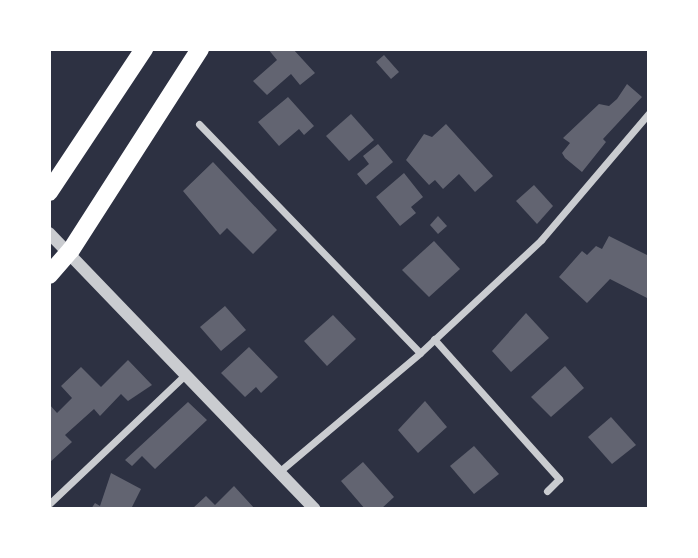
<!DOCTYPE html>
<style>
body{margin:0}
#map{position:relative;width:698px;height:558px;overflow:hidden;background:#2d3142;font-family:Manrope,sans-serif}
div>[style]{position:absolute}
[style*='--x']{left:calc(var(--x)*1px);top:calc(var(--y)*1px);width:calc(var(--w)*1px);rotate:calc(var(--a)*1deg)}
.building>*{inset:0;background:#626471}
.minor>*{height:7px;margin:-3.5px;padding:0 3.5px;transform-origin:3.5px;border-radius:3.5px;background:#caccd0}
.tertiary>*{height:12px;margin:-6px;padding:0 6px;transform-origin:6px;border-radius:6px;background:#caccd0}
.primary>*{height:18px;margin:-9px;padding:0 9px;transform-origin:9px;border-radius:9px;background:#fff}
span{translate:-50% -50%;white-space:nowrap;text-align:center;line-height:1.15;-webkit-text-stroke:5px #fff;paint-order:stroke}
.frame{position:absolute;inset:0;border:51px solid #fff;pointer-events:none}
</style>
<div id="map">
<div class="building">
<i style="clip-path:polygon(268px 49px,293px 49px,315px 73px,300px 85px,291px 74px,267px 95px,253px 81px,277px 60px)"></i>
<i style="clip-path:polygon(384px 55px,399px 72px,391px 79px,376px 62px)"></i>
<i style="clip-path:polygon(627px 84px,642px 97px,603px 139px,606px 142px,582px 172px,565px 158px,562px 153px,570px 143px,563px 138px,599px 104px,609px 106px,617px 99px)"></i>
<i style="clip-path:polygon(288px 97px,314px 126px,304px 135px,299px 129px,279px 146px,258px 122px)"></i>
<i style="clip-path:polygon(351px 114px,374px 140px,349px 161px,326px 136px)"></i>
<i style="clip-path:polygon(446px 124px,493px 176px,475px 192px,459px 174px,443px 189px,435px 180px,429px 185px,406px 160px,424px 134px,432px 137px)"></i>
<i style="clip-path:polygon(378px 144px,393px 162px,366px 185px,357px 174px,369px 164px,363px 156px)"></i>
<i style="clip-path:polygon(213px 162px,277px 230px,253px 254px,227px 228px,220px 235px,183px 191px)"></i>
<i style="clip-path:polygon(404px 173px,423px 197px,411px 207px,416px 213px,400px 226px,376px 197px)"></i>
<i style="clip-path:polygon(534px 185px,553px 206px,537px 224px,516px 201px)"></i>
<i style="clip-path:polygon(438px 216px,447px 226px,438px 234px,430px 225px)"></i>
<i style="clip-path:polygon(609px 236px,649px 256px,649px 299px,610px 279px,587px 303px,559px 277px,582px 251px,587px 255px,596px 246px,602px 249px)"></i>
<i style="clip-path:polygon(434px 241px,460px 269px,429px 297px,402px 270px)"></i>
<i style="clip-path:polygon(225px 306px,246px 330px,221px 351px,200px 327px)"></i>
<i style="clip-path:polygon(526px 313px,549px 338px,511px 372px,492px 351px)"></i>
<i style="clip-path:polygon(333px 315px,356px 339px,327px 366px,304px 341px)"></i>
<i style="clip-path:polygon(249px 347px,278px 377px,261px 393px,256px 387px,245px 397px,221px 373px)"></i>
<i style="clip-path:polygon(128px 360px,152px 385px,128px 401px,121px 394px,100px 416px,94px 409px,65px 435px,72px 442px,49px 463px,49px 404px,57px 413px,72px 398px,61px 386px,81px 367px,101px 387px)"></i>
<i style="clip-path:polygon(565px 366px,584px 388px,551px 417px,531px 397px)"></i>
<i style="clip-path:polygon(425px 401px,447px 427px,418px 453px,398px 430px)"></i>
<i style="clip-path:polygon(188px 402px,207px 420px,155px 469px,142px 456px,132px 466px,125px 460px)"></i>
<i style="clip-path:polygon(611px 417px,636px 445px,612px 464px,588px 437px)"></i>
<i style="clip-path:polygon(474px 446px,499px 474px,474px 494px,450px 466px)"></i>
<i style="clip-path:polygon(363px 462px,394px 497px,381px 509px,365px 509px,341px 481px)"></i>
<i style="clip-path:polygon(111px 473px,141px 489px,131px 509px,91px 509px,95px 503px,100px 506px)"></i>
<i style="clip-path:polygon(234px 486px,255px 509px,192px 509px,206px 496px,215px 505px)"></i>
</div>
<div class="minor">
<i style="--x:199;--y:124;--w:318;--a:46"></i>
<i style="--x:434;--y:339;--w:188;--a:48.2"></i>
<i style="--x:559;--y:479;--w:17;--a:135"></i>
<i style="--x:280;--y:471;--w:183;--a:-40.1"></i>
<i style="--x:420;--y:353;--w:166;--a:-43"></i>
<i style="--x:541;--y:240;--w:167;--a:-49.6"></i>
<i style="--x:49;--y:504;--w:189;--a:-43.5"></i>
</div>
<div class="tertiary">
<i style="--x:49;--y:233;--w:383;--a:46.1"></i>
</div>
<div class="primary">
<i style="--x:49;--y:192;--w:172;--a:-56.4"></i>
<i style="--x:49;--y:275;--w:33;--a:-49"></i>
<i style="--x:71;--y:250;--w:239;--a:-57.3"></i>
</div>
<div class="frame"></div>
</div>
